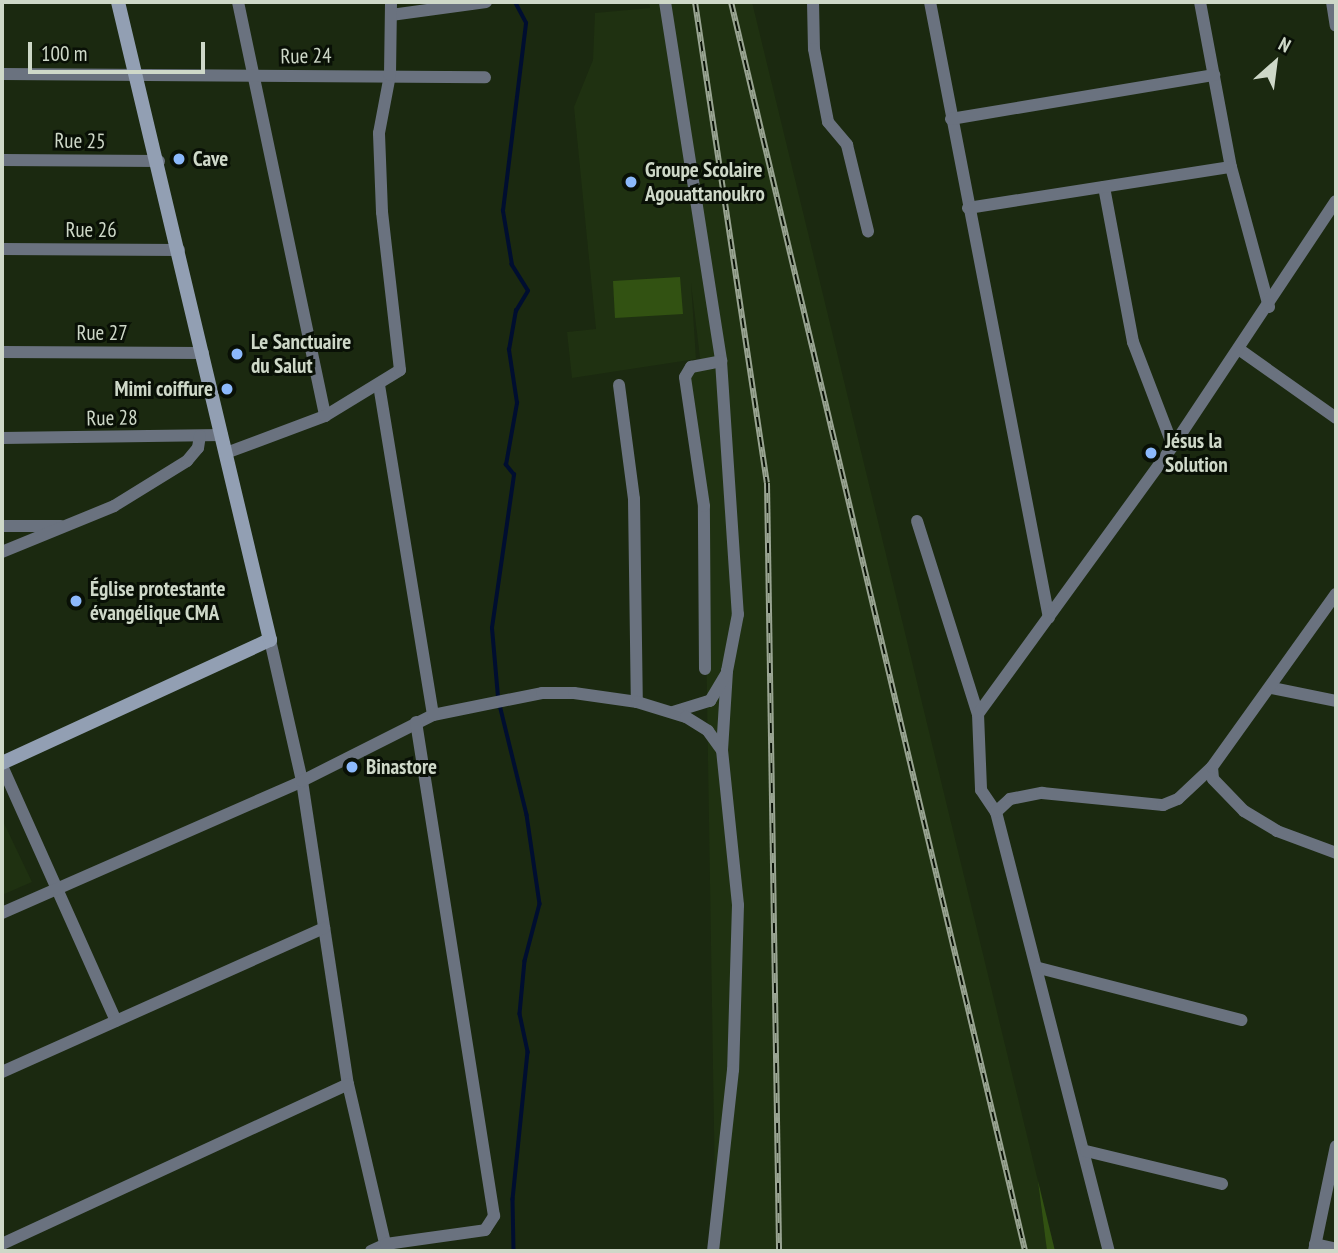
<!DOCTYPE html>
<meta charset="utf-8">
<style>
body{margin:0}
#map{position:relative;width:1338px;height:1253px;overflow:hidden;background:#1b2910;font-family:"PT Sans Narrow",sans-serif}
div>[style]{position:absolute}
[style*='--x']{left:calc(var(--x)*1px);top:calc(var(--y)*1px);width:calc(var(--w)*1px);rotate:calc(var(--a)*1deg)}
.built>*{inset:0;background:#1f3111}
.green>*{inset:0;background:#325212}
.stream>*{height:3.5px;margin:-1.75px;padding:0 1.75px;transform-origin:1.75px;border-radius:1.75px;background:#000e30}
.street>*{height:12px;margin:-6px;padding:0 6px;transform-origin:6px;border-radius:6px;background:#6a727f}
.secondary>*{height:14px;margin:-7px;padding:0 7px;transform-origin:7px;border-radius:7px;background:#929fb3}
.rail>*{height:6px;margin-top:-3px;transform-origin:0;background:repeating-linear-gradient(90deg,#091006 0 10px,#99a492 0 20px);box-sizing:border-box;border-block:2px solid #99a492}
.dots>*{width:19px;height:19px;translate:-50% -50%;box-sizing:border-box;border:4px solid #091006;border-radius:50%}
span{translate:-50% -50%;white-space:nowrap;text-align:center;line-height:1.15;-webkit-text-stroke:6px #091006;paint-order:stroke}
.street-label{font-size:21px;color:#ced8c8}
.poi-label{font-size:21px;color:#ced8c8;font-weight:700}
.left{translate:0 -50%;text-align:left}
.right{translate:-100% -50%;text-align:right}
.frame{position:absolute;inset:0;border:4px solid #ced8c8;pointer-events:none}
.north{position:absolute;left:1240px;top:28px;width:70px;height:70px;-webkit-text-stroke:5px #091006;paint-order:stroke;rotate:28deg;font-size:19px;font-weight:700;line-height:28px;text-align:center;color:#ced8c8}
.north::after{content:'';display:block;margin:auto;width:24px;height:32px;background:#ced8c8;clip-path:polygon(50% 0,100% 100%,50% 72%,0 100%)}
.scale{position:absolute;left:28px;top:42px;width:177px;height:32px;box-sizing:border-box;border:4px solid #ced8c8;border-top:0;padding-left:9px;font-size:21px;line-height:24px;white-space:nowrap;color:#ced8c8;-webkit-text-stroke:5px #091006;paint-order:stroke}
</style>
<div id="map">
<div class="built">
<i style="clip-path:polygon(649px 2px,752px 2px,1038px 1181px,1047px 1251px,716px 1251px,704px 513px,686px 370px,701px 366px,691px 283px,696px 359px,572px 378px,567px 332px,596px 329px,574px 107px,593px 60px,595px 13px,650px 8px)"></i>
<i style="clip-path:polygon(2px 819px,32px 882px,2px 895px)"></i>
</div>
<div class="green">
<i style="clip-path:polygon(680px 277px,683px 314px,615px 318px,613px 281px)"></i>
<i style="clip-path:polygon(1038px 1181px,1055px 1251px,1047px 1251px)"></i>
</div>
<div class="stream">
<i style="--x:498;--y:697;--w:69;--a:-95"></i>
<i style="--x:492;--y:628;--w:155;--a:-81.8"></i>
<i style="--x:514;--y:475;--w:13;--a:-129"></i>
<i style="--x:506;--y:465;--w:63;--a:-79.9"></i>
<i style="--x:517;--y:403;--w:54;--a:-98.6"></i>
<i style="--x:509;--y:350;--w:40;--a:-80"></i>
<i style="--x:516;--y:311;--w:23;--a:-59"></i>
<i style="--x:528;--y:291;--w:31;--a:-122"></i>
<i style="--x:512;--y:265;--w:55;--a:-99.5"></i>
<i style="--x:503;--y:211;--w:189;--a:-83"></i>
<i style="--x:526;--y:23;--w:24;--a:-118"></i>
<i style="--x:500;--y:705;--w:113;--a:76.2"></i>
<i style="--x:527;--y:815;--w:90;--a:81.7"></i>
<i style="--x:540;--y:904;--w:59;--a:104.7"></i>
<i style="--x:525;--y:961;--w:53;--a:95.4"></i>
<i style="--x:520;--y:1014;--w:39;--a:78"></i>
<i style="--x:528;--y:1052;--w:148;--a:95.8"></i>
<i style="--x:513;--y:1199;--w:52;--a:88.9"></i>
</div>
<div class="street">
<i style="--x:238;--y:2;--w:423;--a:78.1"></i>
<i style="--x:665;--y:2;--w:363;--a:81.1"></i>
<i style="--x:721;--y:361;--w:254;--a:86.2"></i>
<i style="--x:738;--y:614;--w:58;--a:100.9"></i>
<i style="--x:727;--y:671;--w:79;--a:93.6"></i>
<i style="--x:722;--y:750;--w:156;--a:84.1"></i>
<i style="--x:738;--y:905;--w:165;--a:91.7"></i>
<i style="--x:733;--y:1070;--w:182;--a:96.3"></i>
<i style="--x:813;--y:2;--w:47;--a:88.8"></i>
<i style="--x:814;--y:49;--w:74;--a:79.1"></i>
<i style="--x:828;--y:122;--w:30;--a:50"></i>
<i style="--x:847;--y:145;--w:89;--a:76.3"></i>
<i style="--x:930;--y:2;--w:627;--a:79.07"></i>
<i style="--x:1200;--y:2;--w:168;--a:79.4"></i>
<i style="--x:1231;--y:167;--w:145;--a:74.8"></i>
<i style="--x:1332;--y:2;--w:24;--a:81"></i>
<i style="--x:391;--y:15;--w:96;--a:-7.8"></i>
<i style="--x:2;--y:74;--w:483;--a:0.4"></i>
<i style="--x:951;--y:119;--w:267;--a:-9.5"></i>
<i style="--x:2;--y:160;--w:157;--a:0.4"></i>
<i style="--x:1104;--y:187;--w:158;--a:79.4"></i>
<i style="--x:1133;--y:342;--w:111;--a:69"></i>
<i style="--x:968;--y:208;--w:266;--a:-8.9"></i>
<i style="--x:2;--y:249;--w:177;--a:0.3"></i>
<i style="--x:1240;--y:350;--w:118;--a:35.3"></i>
<i style="--x:2;--y:352;--w:201;--a:0.3"></i>
<i style="--x:379;--y:385;--w:334;--a:80.7"></i>
<i style="--x:619;--y:385;--w:115;--a:82.5"></i>
<i style="--x:634;--y:499;--w:203;--a:89.2"></i>
<i style="--x:2;--y:438;--w:220;--a:-0.8"></i>
<i style="--x:226;--y:453;--w:106;--a:-20.5"></i>
<i style="--x:325;--y:416;--w:88;--a:-31.5"></i>
<i style="--x:400;--y:370;--w:159;--a:-96.5"></i>
<i style="--x:382;--y:212;--w:79;--a:-92.2"></i>
<i style="--x:379;--y:133;--w:59;--a:-79.3"></i>
<i style="--x:390;--y:75;--w:73;--a:-89.2"></i>
<i style="--x:917;--y:521;--w:202;--a:72.5"></i>
<i style="--x:978;--y:714;--w:76;--a:87.7"></i>
<i style="--x:981;--y:790;--w:27;--a:56"></i>
<i style="--x:996;--y:812;--w:453;--a:75.6"></i>
<i style="--x:2;--y:526;--w:59;--a:0"></i>
<i style="--x:2;--y:552;--w:121;--a:-22.3"></i>
<i style="--x:114;--y:506;--w:86;--a:-31.7"></i>
<i style="--x:187;--y:461;--w:17;--a:-50"></i>
<i style="--x:198;--y:448;--w:12;--a:-81"></i>
<i style="--x:270;--y:640;--w:145;--a:77.2"></i>
<i style="--x:302;--y:781;--w:306;--a:81.4"></i>
<i style="--x:348;--y:1084;--w:171;--a:76.9"></i>
<i style="--x:705;--y:669;--w:163;--a:-90.4"></i>
<i style="--x:704;--y:506;--w:130;--a:-98.4"></i>
<i style="--x:685;--y:377;--w:12;--a:-59"></i>
<i style="--x:691;--y:367;--w:31;--a:-11"></i>
<i style="--x:1272;--y:688;--w:65;--a:11.5"></i>
<i style="--x:673;--y:712;--w:39;--a:-17"></i>
<i style="--x:710;--y:701;--w:31;--a:-59"></i>
<i style="--x:978;--y:714;--w:331;--a:-54"></i>
<i style="--x:1173;--y:446;--w:294;--a:-56.4"></i>
<i style="--x:2;--y:766;--w:279;--a:65.9"></i>
<i style="--x:1212;--y:767;--w:12;--a:85"></i>
<i style="--x:1213;--y:779;--w:45;--a:45.9"></i>
<i style="--x:1244;--y:811;--w:39;--a:31"></i>
<i style="--x:1277;--y:831;--w:63;--a:20.4"></i>
<i style="--x:996;--y:812;--w:19;--a:-43"></i>
<i style="--x:1010;--y:799;--w:33;--a:-11"></i>
<i style="--x:1042;--y:793;--w:122;--a:5.7"></i>
<i style="--x:1163;--y:805;--w:16;--a:-22"></i>
<i style="--x:1178;--y:799;--w:47;--a:-43.3"></i>
<i style="--x:1212;--y:767;--w:213;--a:-54.4"></i>
<i style="--x:2;--y:913;--w:328;--a:-23.7"></i>
<i style="--x:302;--y:781;--w:147;--a:-26.7"></i>
<i style="--x:433;--y:715;--w:111;--a:-11.4"></i>
<i style="--x:542;--y:693;--w:32;--a:0"></i>
<i style="--x:574;--y:693;--w:64;--a:8.1"></i>
<i style="--x:637;--y:702;--w:51;--a:17"></i>
<i style="--x:686;--y:717;--w:26;--a:32"></i>
<i style="--x:708;--y:731;--w:24;--a:54"></i>
<i style="--x:1039;--y:968;--w:209;--a:14.4"></i>
<i style="--x:2;--y:1072;--w:353;--a:-24.1"></i>
<i style="--x:1086;--y:1151;--w:140;--a:13.6"></i>
<i style="--x:2;--y:1244;--w:381;--a:-24.8"></i>
<i style="--x:1315;--y:1244;--w:22;--a:13"></i>
<i style="--x:371;--y:1251;--w:17;--a:-25"></i>
<i style="--x:386;--y:1244;--w:100;--a:-8"></i>
<i style="--x:485;--y:1230;--w:17;--a:-57"></i>
<i style="--x:494;--y:1216;--w:500;--a:-98.97"></i>
<i style="--x:1314;--y:1251;--w:107;--a:-78.2"></i>
</div>
<div class="secondary">
<i style="--x:2;--y:763;--w:295;--a:-24.7"></i>
<i style="--x:270;--y:640;--w:656;--a:-103.4"></i>
</div>
<div class="rail">
<i style="--x:695;--y:2;--w:486;--a:81.5"></i>
<i style="--x:767;--y:483;--w:768;--a:89.1"></i>
<i style="--x:731;--y:2;--w:1283;--a:76.75"></i>
</div>
<div class="dots">
<i style="left:179px;top:159px;background:#8cb9fc"></i>
<i style="left:631px;top:182px;background:#8cb9fc"></i>
<i style="left:237px;top:354px;background:#8cb9fc"></i>
<i style="left:227px;top:389px;background:#8cb9fc"></i>
<i style="left:1151px;top:453px;background:#8cb9fc"></i>
<i style="left:76px;top:601px;background:#8cb9fc"></i>
<i style="left:352px;top:767px;background:#8cb9fc"></i>
</div>
<div class="street-label">
<span style="left:306px;top:56px;rotate:-1deg">Rue 24</span>
<span style="left:80px;top:141px;rotate:1deg">Rue 25</span>
<span style="left:91px;top:230px">Rue 26</span>
<span style="left:102px;top:333px">Rue 27</span>
<span style="left:112px;top:418px;rotate:-1deg">Rue 28</span>
</div>
<div class="poi-label">
<span class="left" style="left:193px;top:159px">Cave</span>
<span class="left" style="left:645px;top:182px">Groupe Scolaire<br>Agouattanoukro</span>
<span class="left" style="left:251px;top:354px">Le Sanctuaire<br>du Salut</span>
<span class="right" style="left:213px;top:389px">Mimi coiffure</span>
<span class="left" style="left:1165px;top:453px">Jésus la<br>Solution</span>
<span class="left" style="left:90px;top:601px">Église protestante<br>évangélique CMA</span>
<span class="left" style="left:366px;top:767px">Binastore</span>
</div>
<div class="frame"></div>
<div class="north">N</div>
<div class="scale">100 m</div>
</div>
